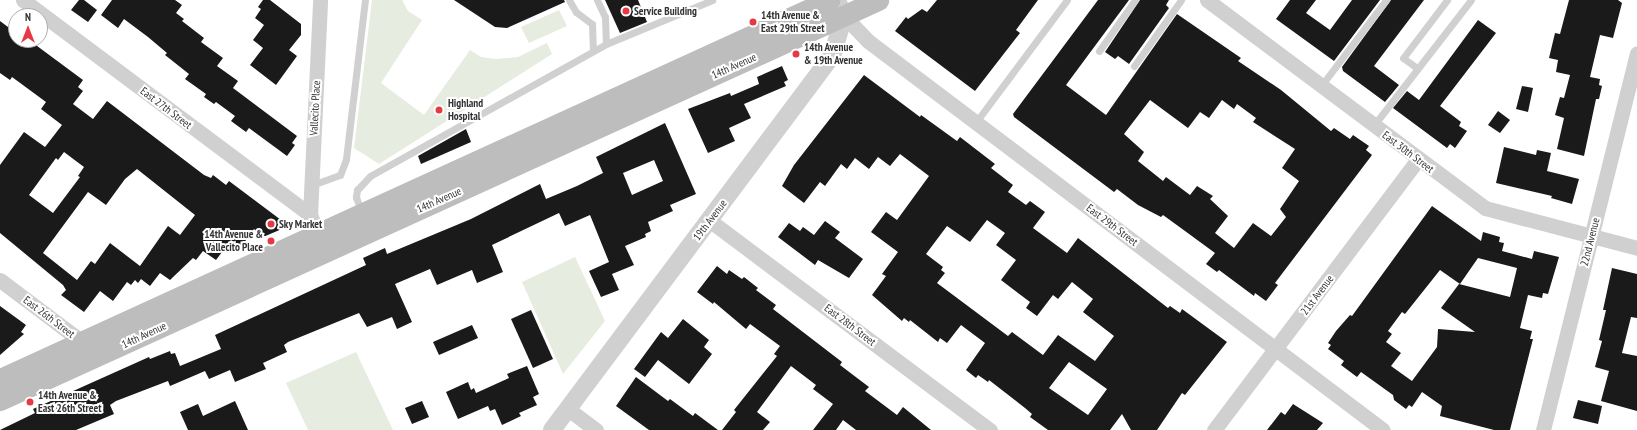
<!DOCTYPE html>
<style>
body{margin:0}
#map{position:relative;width:1637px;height:430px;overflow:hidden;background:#fff;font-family:"PT Sans Narrow",sans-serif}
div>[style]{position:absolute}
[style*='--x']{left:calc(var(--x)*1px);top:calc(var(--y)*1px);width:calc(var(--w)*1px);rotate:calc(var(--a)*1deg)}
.green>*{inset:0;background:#e6ecdf}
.building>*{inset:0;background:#1a1a1a}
.service>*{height:7px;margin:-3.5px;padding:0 3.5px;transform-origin:3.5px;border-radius:3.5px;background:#d0d0d0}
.minor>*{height:15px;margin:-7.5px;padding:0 7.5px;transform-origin:7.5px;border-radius:7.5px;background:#d0d0d0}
.tertiary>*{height:18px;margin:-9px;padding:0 9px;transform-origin:9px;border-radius:9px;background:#d0d0d0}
.secondary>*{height:21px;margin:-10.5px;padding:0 10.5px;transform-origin:10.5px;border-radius:10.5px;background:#bdbdbd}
.dots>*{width:11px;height:11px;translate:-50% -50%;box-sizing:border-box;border:2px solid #fff;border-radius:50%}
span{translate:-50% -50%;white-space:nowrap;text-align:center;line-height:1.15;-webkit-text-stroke:4px #fff;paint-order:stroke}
.poi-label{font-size:11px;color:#333;font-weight:700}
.left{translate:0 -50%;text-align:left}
.right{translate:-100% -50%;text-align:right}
.street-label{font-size:11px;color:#333}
.north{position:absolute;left:8px;top:8px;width:40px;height:40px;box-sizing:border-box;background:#fff;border:1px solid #adadad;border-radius:50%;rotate:0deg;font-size:11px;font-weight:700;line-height:16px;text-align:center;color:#333}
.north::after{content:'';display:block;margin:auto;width:14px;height:18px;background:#e63946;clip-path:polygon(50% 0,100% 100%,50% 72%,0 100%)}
</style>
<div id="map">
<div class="green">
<i style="clip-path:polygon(372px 0,402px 0,408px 11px,422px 20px,381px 83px,424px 115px,470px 50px,481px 57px,496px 59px,518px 57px,547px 43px,552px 54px,379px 164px,354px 148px)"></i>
<i style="clip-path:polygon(559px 10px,567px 26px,529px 43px,521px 27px)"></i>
<i style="clip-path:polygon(575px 257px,605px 321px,563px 374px,522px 282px)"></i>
<i style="clip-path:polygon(356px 352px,393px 430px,308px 430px,286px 383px)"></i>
</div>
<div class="building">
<i style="clip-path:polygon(79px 0,84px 0,97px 10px,88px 22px,71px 10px)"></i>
<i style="clip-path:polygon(112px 0,175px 0,182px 5px,176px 13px,184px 19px,182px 21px,204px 38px,201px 42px,223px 58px,217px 66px,238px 81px,233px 88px,297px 136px,292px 143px,295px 145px,287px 156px,249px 128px,246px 132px,231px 121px,235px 116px,216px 102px,214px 104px,204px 97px,206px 94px,185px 79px,189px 74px,165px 55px,167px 53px,148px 37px,124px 19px,118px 28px,101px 15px)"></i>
<i style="clip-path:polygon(263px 0,270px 0,301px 24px,301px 35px,289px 50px,297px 56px,276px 85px,250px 65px,263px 48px,253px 40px,264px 25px,255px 18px,261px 9px,258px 7px)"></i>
<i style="clip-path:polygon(454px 0,564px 0,565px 2px,507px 28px,495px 27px)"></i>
<i style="clip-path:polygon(605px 0,638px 0,647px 22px,620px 33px)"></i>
<i style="clip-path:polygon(937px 0,1038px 0,1016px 30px,1020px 33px,975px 91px,895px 31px,906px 17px,908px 19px,922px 9px,927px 12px)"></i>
<i style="clip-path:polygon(evenodd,1098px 0,1129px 0,1066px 85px,1106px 115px,1177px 14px,1241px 58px,1238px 61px,1281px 90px,1331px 131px,1334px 128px,1350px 139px,1353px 135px,1369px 146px,1366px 150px,1372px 155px,1275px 283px,1278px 285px,1266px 301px,1255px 293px,1254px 296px,1219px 270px,1217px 272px,1206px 264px,1215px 253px,1185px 231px,1163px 215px,1161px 217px,1138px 205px,1117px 189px,1114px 192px,1014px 117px,1013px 114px,1098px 0,1150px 100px,1188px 128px,1200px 112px,1209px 118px,1222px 100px,1234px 109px,1237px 104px,1256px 118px,1253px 122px,1295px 149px,1282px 168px,1299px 181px,1280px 209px,1286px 217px,1271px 236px,1253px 223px,1234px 248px,1215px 233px,1228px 216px,1210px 199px,1213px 196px,1197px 186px,1190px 195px,1166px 177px,1163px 181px,1138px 161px,1144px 152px,1124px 134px,1150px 100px)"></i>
<i style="clip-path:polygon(1140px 0,1169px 0,1166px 5px,1169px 8px,1129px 64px,1118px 56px,1115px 59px,1105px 52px)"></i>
<i style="clip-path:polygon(1290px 0,1316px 0,1306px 13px,1330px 30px,1352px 0,1380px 0,1334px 61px,1276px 19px)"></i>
<i style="clip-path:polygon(1391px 0,1424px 0,1374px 66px,1399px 85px,1385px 102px,1343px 71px,1342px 67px)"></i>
<i style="clip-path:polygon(1569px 0,1618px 0,1622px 3px,1613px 38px,1600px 35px,1590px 77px,1600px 79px,1599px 85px,1602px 86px,1599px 99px,1596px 99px,1584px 156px,1557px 149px,1564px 118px,1555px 115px,1560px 97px,1564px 98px,1570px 75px,1556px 72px,1558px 60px,1549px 58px,1555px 33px,1560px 34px)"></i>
<i style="clip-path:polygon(1478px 20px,1496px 33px,1440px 106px,1461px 122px,1459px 126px,1467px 131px,1455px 148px,1450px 144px,1447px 148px,1393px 108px,1407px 91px,1419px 100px)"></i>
<i style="clip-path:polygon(evenodd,0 21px,16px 33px,16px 40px,29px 40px,83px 80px,78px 87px,83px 91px,73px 104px,93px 119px,107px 101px,204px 175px,211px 178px,213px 175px,226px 185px,229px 181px,289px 226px,263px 237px,254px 229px,241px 247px,231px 240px,216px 260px,203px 251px,196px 260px,193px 258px,170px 280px,160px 273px,150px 286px,141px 279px,138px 283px,135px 280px,131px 285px,127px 282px,113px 301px,100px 291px,84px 312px,61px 295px,66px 290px,63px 285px,0 233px,0 165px,24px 132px,45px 147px,62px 125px,41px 109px,46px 102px,12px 77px,10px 80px,0 73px,0 21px,64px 152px,84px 167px,78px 176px,80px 177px,53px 213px,29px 195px,56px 158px,58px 160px,64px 152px,0 21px,137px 169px,195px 215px,180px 235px,168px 226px,140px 266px,110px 243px,95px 264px,91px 261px,77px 280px,43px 253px,88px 192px,106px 205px,125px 179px,137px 169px)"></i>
<i style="clip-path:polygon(782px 66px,788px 80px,784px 82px,786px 86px,744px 104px,751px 118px,729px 128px,735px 141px,708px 153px,688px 109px,730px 93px,731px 96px,759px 84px,757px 77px)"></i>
<i style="clip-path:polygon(evenodd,864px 75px,920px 117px,921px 115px,957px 141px,960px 137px,995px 164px,991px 168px,1013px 185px,1008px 192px,1026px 205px,1030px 201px,1045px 212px,1033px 228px,1067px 253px,1078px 238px,1168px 308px,1170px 306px,1180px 313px,1182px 309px,1227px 342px,1185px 395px,1182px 393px,1157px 430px,1131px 430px,1122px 414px,1110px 430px,1048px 430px,1030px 417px,1032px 414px,1025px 408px,989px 380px,988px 382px,978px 375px,976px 378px,966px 370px,985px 343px,961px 325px,947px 343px,940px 338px,938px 342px,910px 320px,909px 322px,904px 318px,902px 321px,872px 295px,886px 276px,882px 274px,898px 252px,871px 232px,886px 212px,897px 220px,929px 176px,900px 154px,890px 166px,878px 157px,869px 169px,855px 158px,847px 169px,841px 164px,825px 186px,820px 182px,804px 203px,782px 186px,794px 165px,864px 75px,987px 220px,1005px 233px,996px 245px,1016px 260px,1001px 280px,1030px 302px,1026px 308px,1037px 316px,1053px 295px,1058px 299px,1072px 282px,1093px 299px,1083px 312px,1114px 336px,1095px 361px,1058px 335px,1043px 355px,1012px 332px,1008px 336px,937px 283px,945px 273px,941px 270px,943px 267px,926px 254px,947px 226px,970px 242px,987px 220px,864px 75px,1069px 362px,1107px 389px,1088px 415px,1049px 388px,1069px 362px)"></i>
<i style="clip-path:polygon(1522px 86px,1533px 88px,1528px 112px,1516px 109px)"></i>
<i style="clip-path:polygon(1498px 111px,1510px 120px,1500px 133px,1488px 125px)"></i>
<i style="clip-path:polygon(evenodd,665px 123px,696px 194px,670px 205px,673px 211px,648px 222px,651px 231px,645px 234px,646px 237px,625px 246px,634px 265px,612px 274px,619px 290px,601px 297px,589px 271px,609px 262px,590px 215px,565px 226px,559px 213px,492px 245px,503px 272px,477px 283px,472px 270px,437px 285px,430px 269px,395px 284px,412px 322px,397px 329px,392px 317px,367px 327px,359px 313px,288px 342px,284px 345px,287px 352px,263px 363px,266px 369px,235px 382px,230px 370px,209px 379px,205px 371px,170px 386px,168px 381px,116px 401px,110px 405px,114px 414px,76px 430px,0 430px,35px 413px,33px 409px,149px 357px,150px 359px,170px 351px,171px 354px,175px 353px,180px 366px,221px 349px,215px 335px,366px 265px,363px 258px,385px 248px,387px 254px,471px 219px,540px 184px,546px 199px,577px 186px,603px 173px,596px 157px,665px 123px,654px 160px,663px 181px,632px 195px,623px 173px,654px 160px)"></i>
<i style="clip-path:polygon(466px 129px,471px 142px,421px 164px,418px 156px)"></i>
<i style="clip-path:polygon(1504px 147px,1536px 155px,1537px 150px,1551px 153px,1547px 171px,1579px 179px,1572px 204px,1551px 198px,1552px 196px,1496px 183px)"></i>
<i style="clip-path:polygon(evenodd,1432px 206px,1481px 241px,1483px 232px,1500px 237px,1499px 242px,1504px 243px,1502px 251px,1532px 259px,1534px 251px,1559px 257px,1548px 294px,1543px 293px,1542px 298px,1528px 295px,1520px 328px,1532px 331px,1530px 339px,1533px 339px,1510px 430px,1494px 430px,1440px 416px,1442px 406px,1422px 392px,1412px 407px,1409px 405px,1406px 409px,1394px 400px,1393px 395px,1361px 372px,1357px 377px,1341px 365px,1344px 361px,1328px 349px,1331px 345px,1328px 343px,1336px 331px,1350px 315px,1352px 316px,1432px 206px,1478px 258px,1517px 268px,1510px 297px,1459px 284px,1441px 308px,1475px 332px,1438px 329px,1437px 347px,1412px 381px,1391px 366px,1401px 353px,1386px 342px,1392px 334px,1388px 331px,1402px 312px,1405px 314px,1440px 270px,1460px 284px,1478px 258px)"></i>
<i style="clip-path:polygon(825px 221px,840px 232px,835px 238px,863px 259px,849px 278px,818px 260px,815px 265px,778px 237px,789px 223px,800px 231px,803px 227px,814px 235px)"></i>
<i style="clip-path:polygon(717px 266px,727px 274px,729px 270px,742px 279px,744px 277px,758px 288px,756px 290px,776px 305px,773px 309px,842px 362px,840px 365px,869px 387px,865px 391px,897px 415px,903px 407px,931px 430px,856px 430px,843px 420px,836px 430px,813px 430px,833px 404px,813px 389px,816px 385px,791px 366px,757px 412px,770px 422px,763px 430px,722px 430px,736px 412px,734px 410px,777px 356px,774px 354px,780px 346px,750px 324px,746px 329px,714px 302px,713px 304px,697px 292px)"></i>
<i style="clip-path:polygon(1612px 268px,1637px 274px,1637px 318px,1631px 317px,1622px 353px,1637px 356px,1637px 411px,1601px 401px,1609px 371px,1595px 367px,1602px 341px,1599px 340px,1606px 310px,1603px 310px)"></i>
<i style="clip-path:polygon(0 306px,26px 325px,21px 332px,24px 334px,0 355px)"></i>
<i style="clip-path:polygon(531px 310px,553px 359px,533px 368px,511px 319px)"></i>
<i style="clip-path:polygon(683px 319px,709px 340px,704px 347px,712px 354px,689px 384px,658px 360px,645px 377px,634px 369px,661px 332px,668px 338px)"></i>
<i style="clip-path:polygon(472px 325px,478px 338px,439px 355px,433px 342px)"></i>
<i style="clip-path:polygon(527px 366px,539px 394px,533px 397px,537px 405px,519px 413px,521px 416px,502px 425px,495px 409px,490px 411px,488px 406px,458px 419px,446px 392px,468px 382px,471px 390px,474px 388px,476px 393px,509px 378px,507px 374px)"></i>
<i style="clip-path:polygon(636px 377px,668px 401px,670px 399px,693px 416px,695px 413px,718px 430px,649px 430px,616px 406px)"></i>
<i style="clip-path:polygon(1578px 400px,1602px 406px,1598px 424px,1573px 418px)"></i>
<i style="clip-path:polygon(235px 401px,248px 430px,188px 430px,180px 412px,198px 404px,203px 416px)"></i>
<i style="clip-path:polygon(422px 401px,429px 417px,412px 424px,405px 408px)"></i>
<i style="clip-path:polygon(1293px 404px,1323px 423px,1317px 430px,1267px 430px,1281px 412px,1285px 415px)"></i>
</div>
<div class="service">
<i style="--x:569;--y:0;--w:14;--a:60"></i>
<i style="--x:576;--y:12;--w:20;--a:37"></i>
<i style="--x:592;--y:24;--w:27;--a:88"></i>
<i style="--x:597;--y:0;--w:19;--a:65"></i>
<i style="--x:605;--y:17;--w:27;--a:88"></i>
<i style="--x:1099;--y:51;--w:62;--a:-54.8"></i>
<i style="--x:1134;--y:66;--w:81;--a:-54.5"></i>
<i style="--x:1417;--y:68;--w:17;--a:-144"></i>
<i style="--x:1403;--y:58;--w:73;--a:-52.8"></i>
<i style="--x:1321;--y:86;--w:108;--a:-52.9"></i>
<i style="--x:976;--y:122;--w:152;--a:-53.3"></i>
<i style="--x:1374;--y:125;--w:158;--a:-52.2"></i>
<i style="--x:312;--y:185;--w:30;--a:-20"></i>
<i style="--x:340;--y:175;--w:17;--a:-69"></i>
<i style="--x:346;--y:159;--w:160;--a:-83.2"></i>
<i style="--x:362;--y:213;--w:17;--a:-111"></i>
<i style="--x:356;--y:197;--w:7;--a:-82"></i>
<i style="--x:357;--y:190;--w:19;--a:-47"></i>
<i style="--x:370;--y:176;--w:270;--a:-29.2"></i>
<i style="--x:606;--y:44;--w:115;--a:-22.5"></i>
</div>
<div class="minor">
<i style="--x:23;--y:0;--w:359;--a:36.8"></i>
<i style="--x:1207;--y:0;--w:347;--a:36.8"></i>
<i style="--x:1485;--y:208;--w:157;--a:14.7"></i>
<i style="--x:844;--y:16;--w:35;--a:46"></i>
<i style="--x:868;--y:41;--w:645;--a:37.07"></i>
<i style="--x:709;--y:220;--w:351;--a:36.8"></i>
<i style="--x:313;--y:222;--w:8;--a:-113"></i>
<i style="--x:310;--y:215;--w:215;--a:-87.3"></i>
<i style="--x:0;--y:280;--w:101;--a:37"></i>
<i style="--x:81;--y:341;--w:10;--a:53"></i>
<i style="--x:568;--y:409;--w:35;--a:37"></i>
<i style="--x:1214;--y:430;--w:339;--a:-53"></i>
<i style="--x:1543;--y:430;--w:388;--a:-76"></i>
</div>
<div class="tertiary">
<i style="--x:552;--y:430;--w:467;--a:-53.2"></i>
<i style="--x:832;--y:56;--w:42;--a:-73.3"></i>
<i style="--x:844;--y:16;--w:17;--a:-114"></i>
</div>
<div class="secondary">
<i style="--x:0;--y:379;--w:912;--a:-24.57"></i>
<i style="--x:0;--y:400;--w:965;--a:-24.49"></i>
</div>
<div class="dots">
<i style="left:626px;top:11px;background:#e63946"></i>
<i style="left:753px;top:22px;background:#e63946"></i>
<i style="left:796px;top:54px;background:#e63946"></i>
<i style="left:439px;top:110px;background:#e63946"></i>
<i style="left:271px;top:224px;background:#e63946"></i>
<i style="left:271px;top:241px;background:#e63946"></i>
<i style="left:30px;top:402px;background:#e63946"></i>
</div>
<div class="poi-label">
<span class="left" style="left:634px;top:11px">Service Building</span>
<span class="left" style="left:761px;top:22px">14th Avenue &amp;<br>East 29th Street</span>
<span class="left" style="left:804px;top:54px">14th Avenue<br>&amp; 19th Avenue</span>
<span class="left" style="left:448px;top:110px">Highland<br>Hospital</span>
<span class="left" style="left:279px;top:224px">Sky Market</span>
<span class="right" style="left:263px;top:241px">14th Avenue &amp;<br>Vallecito Place</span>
<span class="left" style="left:38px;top:402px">14th Avenue &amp;<br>East 26th Street</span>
</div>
<div class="street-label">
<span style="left:734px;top:66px;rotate:-24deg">14th Avenue</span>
<span style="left:166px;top:108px;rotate:37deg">East 27th Street</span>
<span style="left:315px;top:108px;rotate:-87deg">Vallecito Place</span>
<span style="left:1408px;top:152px;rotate:37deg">East 30th Street</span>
<span style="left:439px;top:200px;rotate:-24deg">14th Avenue</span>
<span style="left:710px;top:220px;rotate:-53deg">19th Avenue</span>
<span style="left:1112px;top:225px;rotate:37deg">East 29th Street</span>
<span style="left:1590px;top:242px;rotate:-76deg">22nd Avenue</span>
<span style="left:1317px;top:295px;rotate:-53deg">21st Avenue</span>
<span style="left:49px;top:317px;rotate:37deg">East 26th Street</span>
<span style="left:850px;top:325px;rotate:37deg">East 28th Street</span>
<span style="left:144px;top:335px;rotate:-25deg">14th Avenue</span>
</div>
<div class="north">N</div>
</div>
